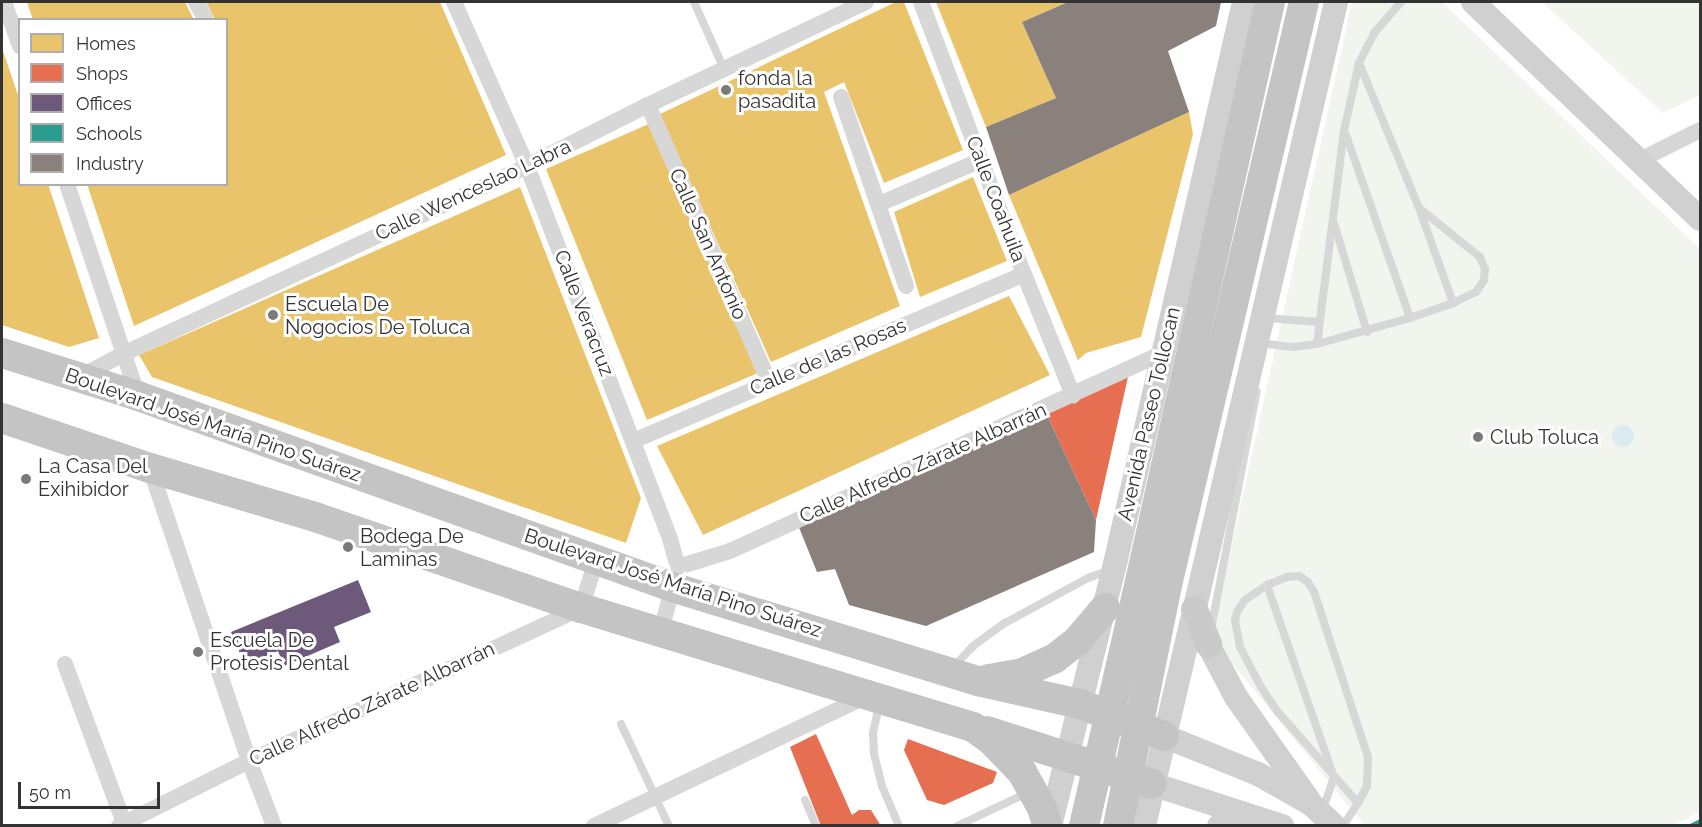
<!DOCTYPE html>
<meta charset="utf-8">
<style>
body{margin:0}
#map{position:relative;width:1702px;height:827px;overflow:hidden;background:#fff;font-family:Raleway,sans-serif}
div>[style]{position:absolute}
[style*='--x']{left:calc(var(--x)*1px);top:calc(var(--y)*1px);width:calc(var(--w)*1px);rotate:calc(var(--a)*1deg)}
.green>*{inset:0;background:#f1f5ed}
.water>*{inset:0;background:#ddebf3}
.round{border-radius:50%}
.homes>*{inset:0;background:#e9c46a}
.shops>*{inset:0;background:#e76f51}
.offices>*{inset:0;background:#6d597a}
.schools>*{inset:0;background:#2a9d8f}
.industry>*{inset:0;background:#8a817c}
.lane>*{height:8px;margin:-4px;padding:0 4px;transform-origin:4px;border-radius:4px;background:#d7d7d7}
.street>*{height:16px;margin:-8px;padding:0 8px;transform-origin:8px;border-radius:8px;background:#d7d7d7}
.secondary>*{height:24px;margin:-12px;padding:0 12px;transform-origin:12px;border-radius:12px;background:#d0d0d0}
.primary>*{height:27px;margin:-13.5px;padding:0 13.5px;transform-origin:13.5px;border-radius:13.5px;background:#cacaca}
.highway>*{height:30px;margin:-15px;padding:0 15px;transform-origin:15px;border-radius:15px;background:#c4c4c4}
.highway-bridge>*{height:30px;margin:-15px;padding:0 15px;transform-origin:15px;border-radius:15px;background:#c4c4c4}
.dots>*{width:16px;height:16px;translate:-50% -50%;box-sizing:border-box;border:3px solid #fff;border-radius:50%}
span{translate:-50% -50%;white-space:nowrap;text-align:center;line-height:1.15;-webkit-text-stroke:6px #fff;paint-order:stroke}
.poi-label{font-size:20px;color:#333}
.left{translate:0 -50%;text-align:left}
.street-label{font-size:20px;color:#333}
.frame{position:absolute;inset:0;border:3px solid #333;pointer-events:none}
.legend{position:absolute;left:18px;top:18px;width:210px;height:168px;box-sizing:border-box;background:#fff;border:2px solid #adadad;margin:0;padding:8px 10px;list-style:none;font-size:18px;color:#333}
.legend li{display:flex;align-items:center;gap:12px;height:30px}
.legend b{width:30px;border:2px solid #adadad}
.scale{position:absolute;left:18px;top:782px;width:142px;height:27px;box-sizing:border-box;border:3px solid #333;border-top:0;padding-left:8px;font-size:18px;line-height:21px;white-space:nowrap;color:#333;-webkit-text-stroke:4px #fff;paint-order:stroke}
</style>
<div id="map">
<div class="green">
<i style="clip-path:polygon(1352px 2px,1442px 2px,1700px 249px,1700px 812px,1672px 826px,1364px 825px,1231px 662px,1214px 626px)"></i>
<i style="clip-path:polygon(1542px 2px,1700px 2px,1700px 95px,1663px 113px)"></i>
</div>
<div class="water">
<i class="round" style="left:1612px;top:425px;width:22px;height:22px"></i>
</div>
<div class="homes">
<i style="clip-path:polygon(27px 2px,185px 2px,194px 20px,33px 20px)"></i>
<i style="clip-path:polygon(206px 2px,440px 2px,506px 155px,134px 326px,87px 184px,226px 184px,226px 20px,215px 20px)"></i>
<i style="clip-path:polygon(896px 2px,904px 2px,963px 150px,884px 183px,844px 82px,824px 92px,900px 306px,771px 362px,660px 114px)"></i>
<i style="clip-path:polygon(936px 2px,1068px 2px,1022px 22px,1056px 98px,986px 127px)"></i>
<i style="clip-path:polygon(2px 48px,20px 101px,20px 184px,48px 184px,99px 338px,69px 347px,2px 325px)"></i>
<i style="clip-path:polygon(1189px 112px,1193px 134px,1141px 337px,1086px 353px,1078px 360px,1009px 195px)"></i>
<i style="clip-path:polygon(651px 123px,758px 373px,647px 420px,546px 169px)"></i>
<i style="clip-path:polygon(973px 177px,1007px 261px,920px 297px,894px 212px)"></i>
<i style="clip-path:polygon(520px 187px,641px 498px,626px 543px,152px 377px,139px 355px)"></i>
<i style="clip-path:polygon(1009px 296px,1050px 375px,703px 535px,657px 446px)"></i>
</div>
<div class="shops">
<i style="clip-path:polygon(1128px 377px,1096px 520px,1046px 413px)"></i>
<i style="clip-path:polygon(816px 734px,852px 815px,859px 810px,871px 810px,881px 826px,821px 826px,790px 747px)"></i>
<i style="clip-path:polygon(908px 739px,997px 772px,993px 783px,944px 805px,927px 800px,904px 750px)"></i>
</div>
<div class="offices">
<i style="clip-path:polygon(358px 580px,371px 612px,334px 627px,340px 642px,284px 666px,278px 651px,245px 665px,231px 632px)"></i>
</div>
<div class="schools">
<i style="clip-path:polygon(1700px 819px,1700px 826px,1686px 826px)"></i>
</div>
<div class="industry">
<i style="clip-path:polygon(1068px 2px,1221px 2px,1216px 26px,1168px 51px,1189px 112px,1009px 195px,986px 127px,1056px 98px,1022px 22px)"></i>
<i style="clip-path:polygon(1046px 413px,1096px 520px,1094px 552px,926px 626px,849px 605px,835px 569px,817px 572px,798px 525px)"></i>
</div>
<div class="lane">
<i style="--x:694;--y:2;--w:73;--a:65.9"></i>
<i style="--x:1359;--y:63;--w:157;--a:67.5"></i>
<i style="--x:1419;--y:208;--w:101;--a:70.3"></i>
<i style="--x:1346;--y:135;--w:194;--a:70.7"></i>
<i style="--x:1334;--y:223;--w:114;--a:73.2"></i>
<i style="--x:1266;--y:318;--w:53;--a:4.3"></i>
<i style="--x:1259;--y:343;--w:34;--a:7"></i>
<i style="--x:1293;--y:347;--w:24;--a:-7"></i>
<i style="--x:1317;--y:344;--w:97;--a:-15.6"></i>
<i style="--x:1410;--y:318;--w:46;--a:-19.2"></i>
<i style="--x:1453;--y:303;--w:25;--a:-26"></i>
<i style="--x:1476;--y:292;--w:14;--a:-56"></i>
<i style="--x:1484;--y:280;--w:11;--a:-85"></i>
<i style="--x:1485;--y:269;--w:13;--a:-113"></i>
<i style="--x:1480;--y:257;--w:78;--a:-141.2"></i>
<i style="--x:1317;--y:344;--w:215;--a:-82.8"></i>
<i style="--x:1344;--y:131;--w:70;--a:-77.6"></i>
<i style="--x:1359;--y:63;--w:34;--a:-63"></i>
<i style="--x:1374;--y:33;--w:41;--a:-48.9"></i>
<i style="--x:1267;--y:585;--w:203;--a:70.8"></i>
<i style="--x:1334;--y:777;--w:36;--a:109"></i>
<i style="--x:1211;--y:629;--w:242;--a:-79.1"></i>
<i style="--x:954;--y:666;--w:28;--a:-46"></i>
<i style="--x:973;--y:646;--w:39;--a:-36"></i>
<i style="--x:1005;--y:623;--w:94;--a:-28.5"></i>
<i style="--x:1088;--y:578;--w:23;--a:-20"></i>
<i style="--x:880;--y:702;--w:32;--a:103"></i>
<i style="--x:873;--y:733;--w:21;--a:87"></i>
<i style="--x:874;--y:754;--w:33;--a:76"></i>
<i style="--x:882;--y:786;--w:43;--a:67"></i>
<i style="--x:621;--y:724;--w:113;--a:64.8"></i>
<i style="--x:805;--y:800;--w:28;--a:67"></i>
<i style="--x:957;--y:826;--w:77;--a:-25.2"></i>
<i style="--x:1343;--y:826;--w:27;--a:-57"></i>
<i style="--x:1358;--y:803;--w:19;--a:-62"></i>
<i style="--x:1367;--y:786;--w:29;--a:-88"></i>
<i style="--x:1368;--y:757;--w:174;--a:-108.1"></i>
<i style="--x:1314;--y:592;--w:12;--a:-121"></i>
<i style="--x:1308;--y:582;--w:11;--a:-146"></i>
<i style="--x:1299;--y:576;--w:12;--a:175"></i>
<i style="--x:1287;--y:577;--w:22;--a:158"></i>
<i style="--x:1267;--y:585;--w:27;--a:146"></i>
<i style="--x:1245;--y:600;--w:14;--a:124"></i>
<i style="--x:1237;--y:612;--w:9;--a:103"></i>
<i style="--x:1235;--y:621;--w:26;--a:79"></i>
<i style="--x:1240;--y:647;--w:45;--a:62.3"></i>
<i style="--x:1261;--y:687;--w:30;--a:56"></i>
<i style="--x:1278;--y:712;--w:121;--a:48.7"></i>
</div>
<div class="street">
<i style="--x:4;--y:2;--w:47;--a:70"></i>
<i style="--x:196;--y:2;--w:18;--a:61"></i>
<i style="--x:454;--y:2;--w:180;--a:66"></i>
<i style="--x:527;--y:166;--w:399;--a:69"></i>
<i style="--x:670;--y:539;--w:29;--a:74"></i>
<i style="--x:678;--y:567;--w:66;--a:104.9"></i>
<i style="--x:921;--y:2;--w:291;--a:69.3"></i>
<i style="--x:1024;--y:274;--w:131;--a:68"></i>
<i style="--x:841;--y:97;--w:200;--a:71"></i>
<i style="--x:648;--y:105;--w:302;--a:66.4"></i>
<i style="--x:1638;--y:161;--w:69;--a:-26.6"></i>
<i style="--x:67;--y:184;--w:224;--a:71.5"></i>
<i style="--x:879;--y:204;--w:111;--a:-23.3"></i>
<i style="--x:80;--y:377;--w:51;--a:-28.1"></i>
<i style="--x:125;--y:353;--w:443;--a:-24.9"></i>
<i style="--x:527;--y:166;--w:136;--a:-26.8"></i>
<i style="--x:648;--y:105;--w:241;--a:-25.3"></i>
<i style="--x:633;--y:441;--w:425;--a:-23.1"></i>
<i style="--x:150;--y:468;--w:309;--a:71.3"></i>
<i style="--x:249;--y:761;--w:70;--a:69"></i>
<i style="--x:678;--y:567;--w:54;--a:-17.1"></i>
<i style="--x:730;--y:551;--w:477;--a:-24.6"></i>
<i style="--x:65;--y:664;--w:170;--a:69.6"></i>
<i style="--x:119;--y:826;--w:145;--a:-26.6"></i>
<i style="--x:249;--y:761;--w:366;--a:-24.7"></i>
<i style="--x:581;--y:608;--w:49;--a:-72.3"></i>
<i style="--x:594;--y:826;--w:301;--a:-25.5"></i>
</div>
<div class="secondary">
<i style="--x:1473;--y:2;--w:314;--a:43.7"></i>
<i style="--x:1208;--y:644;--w:60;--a:62.2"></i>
<i style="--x:1236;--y:697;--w:125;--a:54.8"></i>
<i style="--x:1164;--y:736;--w:101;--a:22"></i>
<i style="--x:1258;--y:774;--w:61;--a:29.5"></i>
<i style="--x:1311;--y:804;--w:33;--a:43"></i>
<i style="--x:1152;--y:784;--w:137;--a:17.9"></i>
<i style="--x:1050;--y:826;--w:266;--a:-76.1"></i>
<i style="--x:1114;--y:568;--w:581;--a:-77.06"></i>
<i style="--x:1144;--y:826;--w:846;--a:-76.88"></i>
<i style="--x:1219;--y:826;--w:40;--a:-10"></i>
</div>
<div class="primary">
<i style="--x:1194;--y:609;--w:38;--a:68"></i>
</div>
<div class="highway">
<i style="--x:2;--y:353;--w:143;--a:17.5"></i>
<i style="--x:138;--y:396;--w:570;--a:19.67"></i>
<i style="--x:675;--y:588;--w:317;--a:17.1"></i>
<i style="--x:978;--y:681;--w:105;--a:12.7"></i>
<i style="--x:1080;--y:704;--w:90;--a:20.9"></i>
<i style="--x:2;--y:418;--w:156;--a:18.7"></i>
<i style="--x:150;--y:468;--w:172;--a:16.5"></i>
<i style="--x:315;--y:517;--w:281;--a:18.9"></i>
<i style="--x:581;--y:608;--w:410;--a:16.9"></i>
<i style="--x:973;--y:727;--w:22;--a:36"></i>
<i style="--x:991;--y:740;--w:45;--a:45.9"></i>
<i style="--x:1022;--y:772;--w:41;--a:60.9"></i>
<i style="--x:1042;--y:808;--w:19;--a:72"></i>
<i style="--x:1141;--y:577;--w:589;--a:-77.36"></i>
<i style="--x:1167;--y:585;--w:599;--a:-76.78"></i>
<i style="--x:989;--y:679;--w:34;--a:-10"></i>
<i style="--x:1022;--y:673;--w:35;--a:-24"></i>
<i style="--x:1054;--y:659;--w:31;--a:-38"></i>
<i style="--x:1078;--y:640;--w:42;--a:-49.8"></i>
<i style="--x:987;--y:731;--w:173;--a:17.8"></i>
</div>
<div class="highway-bridge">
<i style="--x:1084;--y:826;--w:255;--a:-77.1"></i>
<i style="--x:1118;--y:826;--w:246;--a:-78.5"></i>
</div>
<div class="dots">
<i style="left:726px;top:90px;background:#7a7a7a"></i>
<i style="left:273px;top:315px;background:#7a7a7a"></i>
<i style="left:1478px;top:437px;background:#7a7a7a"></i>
<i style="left:26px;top:479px;background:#7a7a7a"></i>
<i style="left:348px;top:547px;background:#7a7a7a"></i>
<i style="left:198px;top:652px;background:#7a7a7a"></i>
</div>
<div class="poi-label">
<span class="left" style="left:738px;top:90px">fonda la<br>pasadita</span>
<span class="left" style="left:285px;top:316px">Escuela De<br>Nogocios De Toluca</span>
<span class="left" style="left:1490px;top:437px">Club Toluca</span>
<span class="left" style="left:38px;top:478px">La Casa Del<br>Exihibidor</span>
<span class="left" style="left:360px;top:548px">Bodega De<br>Laminas</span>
<span class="left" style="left:210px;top:652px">Escuela De<br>Protesis Dental</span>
</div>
<div class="street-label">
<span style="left:473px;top:190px;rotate:-25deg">Calle Wenceslao Labra</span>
<span style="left:996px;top:199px;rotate:69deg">Calle Coahuila</span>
<span style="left:708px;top:244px;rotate:66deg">Calle San Antonio</span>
<span style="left:584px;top:313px;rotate:69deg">Calle Veracruz</span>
<span style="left:828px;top:357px;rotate:-23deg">Calle de las Rosas</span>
<span style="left:1149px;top:414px;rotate:-77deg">Avenida Paseo Tollocan</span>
<span style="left:213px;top:425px;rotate:19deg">Boulevard José María Pino Suárez</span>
<span style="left:923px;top:463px;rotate:-24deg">Calle Alfredo Zárate Albarrán</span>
<span style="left:673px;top:583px;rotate:18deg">Boulevard José María Pino Suárez</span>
<span style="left:372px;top:704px;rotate:-25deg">Calle Alfredo Zárate Albarrán</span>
</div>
<div class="frame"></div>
<ul class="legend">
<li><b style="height:16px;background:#e9c46a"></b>Homes</li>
<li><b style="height:16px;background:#e76f51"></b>Shops</li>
<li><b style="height:16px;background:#6d597a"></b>Offices</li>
<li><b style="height:16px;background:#2a9d8f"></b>Schools</li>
<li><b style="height:16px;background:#8a817c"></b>Industry</li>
</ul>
<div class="scale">50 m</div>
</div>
